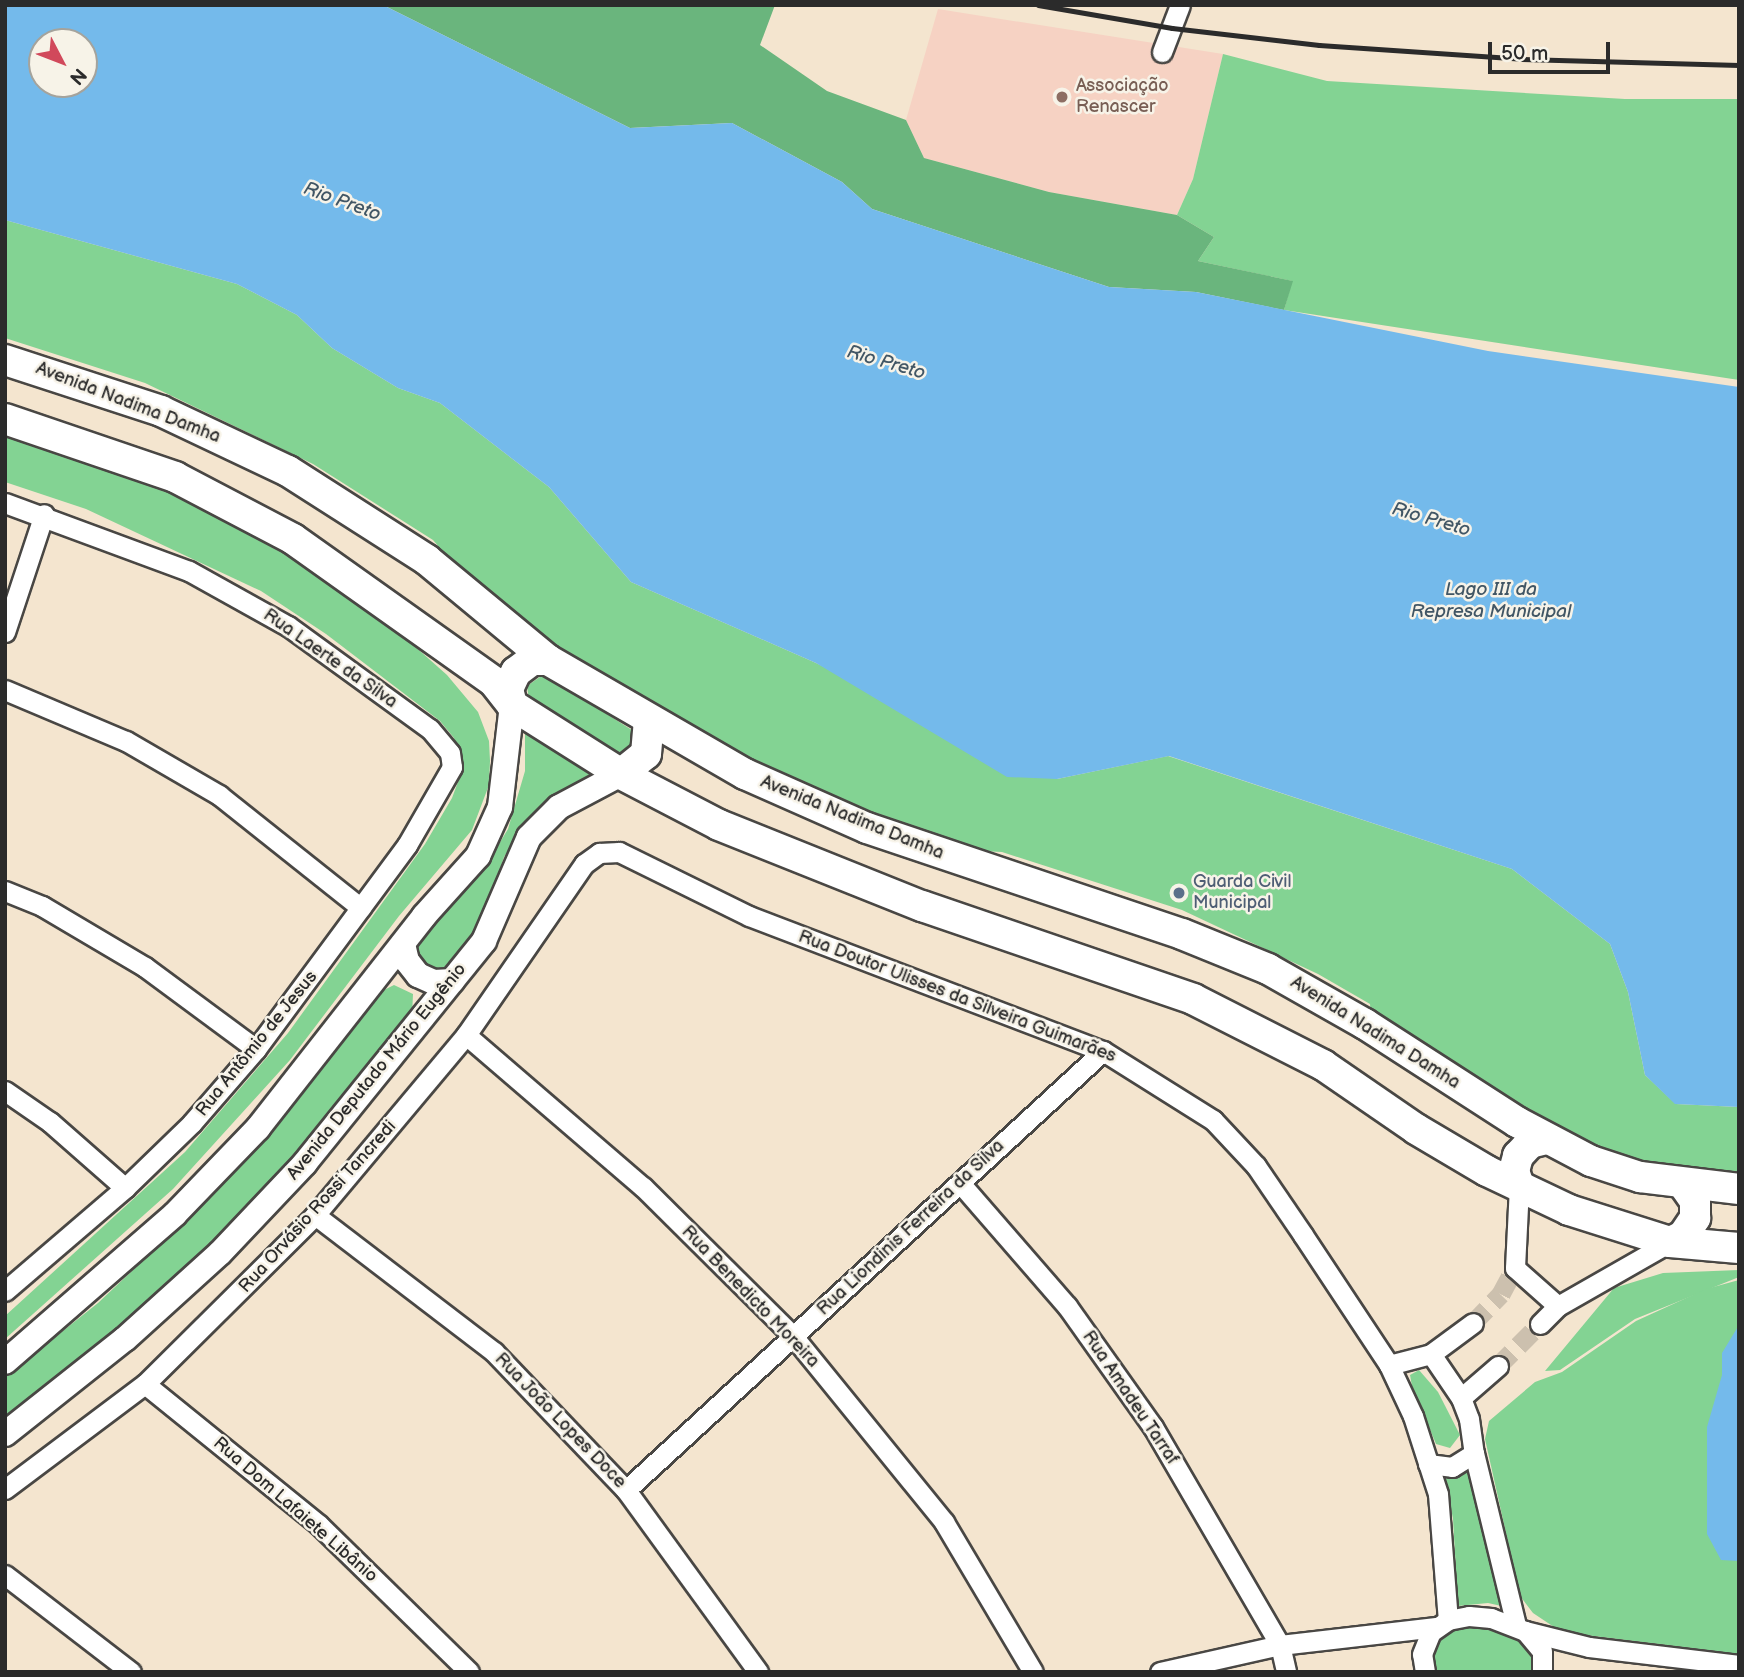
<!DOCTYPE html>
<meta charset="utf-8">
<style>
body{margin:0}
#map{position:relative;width:1744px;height:1677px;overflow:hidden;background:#f4e5cf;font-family:"Balsamiq Sans",sans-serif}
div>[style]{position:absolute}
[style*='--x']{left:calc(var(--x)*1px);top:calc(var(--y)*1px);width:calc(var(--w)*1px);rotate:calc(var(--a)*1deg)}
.built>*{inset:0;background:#f6d2c3}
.green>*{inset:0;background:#83d393}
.forest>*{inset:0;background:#6ab57d}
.water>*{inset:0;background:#74baeb}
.minor-tunnel>*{height:19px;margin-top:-9.5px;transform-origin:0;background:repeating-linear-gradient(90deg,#ccc0ae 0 19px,transparent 0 29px)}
.roads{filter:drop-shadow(2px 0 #494744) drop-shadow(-2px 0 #494744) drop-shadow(0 2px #494744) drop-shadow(0 -2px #494744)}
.minor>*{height:19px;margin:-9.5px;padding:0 9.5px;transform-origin:9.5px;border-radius:9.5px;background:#fff}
.tertiary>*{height:24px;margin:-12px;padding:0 12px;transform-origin:12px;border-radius:12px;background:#fff}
.primary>*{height:30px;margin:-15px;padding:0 15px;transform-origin:15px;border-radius:15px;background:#fff}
.rail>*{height:5px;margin:-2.5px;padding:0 2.5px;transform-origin:2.5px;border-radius:2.5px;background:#2b2b2b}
.dots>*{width:19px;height:19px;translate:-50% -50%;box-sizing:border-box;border:4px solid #f7f3e8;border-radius:50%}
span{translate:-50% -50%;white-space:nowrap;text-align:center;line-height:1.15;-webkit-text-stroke:5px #f7f3e8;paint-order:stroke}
.education-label{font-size:18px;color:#785e54}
.left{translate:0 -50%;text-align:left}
.street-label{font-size:18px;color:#2b2b2b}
.service-label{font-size:18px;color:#4e5e75}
.water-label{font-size:19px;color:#415665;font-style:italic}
.frame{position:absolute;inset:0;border:7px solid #2b2b2b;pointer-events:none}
.north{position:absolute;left:28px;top:28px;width:70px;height:70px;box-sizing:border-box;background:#f7f3e8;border:2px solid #a5a39c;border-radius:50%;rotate:132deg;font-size:19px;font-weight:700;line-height:28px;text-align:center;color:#2b2b2b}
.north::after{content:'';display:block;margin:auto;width:24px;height:32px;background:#d1495b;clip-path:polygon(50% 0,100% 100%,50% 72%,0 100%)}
.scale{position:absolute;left:1488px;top:42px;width:122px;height:32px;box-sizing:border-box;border:4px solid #2b2b2b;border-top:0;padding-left:9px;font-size:21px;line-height:24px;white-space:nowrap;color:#2b2b2b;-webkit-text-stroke:5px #f7f3e8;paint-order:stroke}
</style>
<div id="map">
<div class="built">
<i style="clip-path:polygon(938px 9px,1223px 54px,1193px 179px,1177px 215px,1049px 192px,924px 158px,906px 120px)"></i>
</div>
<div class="green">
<i style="clip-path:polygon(1223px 54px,1327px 81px,1625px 99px,1739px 99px,1739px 380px,1284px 310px,1292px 281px,1198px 261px,1214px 237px,1177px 215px,1193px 179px)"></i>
<i style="clip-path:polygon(5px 220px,237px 284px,297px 315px,332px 348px,398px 388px,440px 403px,549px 487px,631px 582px,816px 663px,1057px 779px,1168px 756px,1512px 869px,1610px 944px,1628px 992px,1645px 1075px,1676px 1104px,1739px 1107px,1739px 1178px,1694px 1176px,1587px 1150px,1450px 1060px,1428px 1055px,1371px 1017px,1370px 1004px,1318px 974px,1182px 910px,1002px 852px,961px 850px,749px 766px,569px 660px,464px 576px,433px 540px,313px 464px,145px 383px,5px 338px)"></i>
<i style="clip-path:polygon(5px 435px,134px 476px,191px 501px,302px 561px,393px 627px,447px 675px,478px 712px,489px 741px,490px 761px,489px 785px,472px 830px,399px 916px,290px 1060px,173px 1189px,5px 1339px,5px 1316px,185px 1152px,288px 1033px,425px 844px,452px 798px,462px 771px,454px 738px,440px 721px,326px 634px,261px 591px,86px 509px,5px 482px)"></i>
<i style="clip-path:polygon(544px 674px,635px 732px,637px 747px,618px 759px,529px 700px,527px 686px)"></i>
<i style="clip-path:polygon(525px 725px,602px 774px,524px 826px,504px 857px,491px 896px,462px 954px,452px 966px,432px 975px,413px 952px,417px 941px,485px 867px,508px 829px,525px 771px)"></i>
<i style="clip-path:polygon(394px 985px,413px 994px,412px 1016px,297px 1157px,212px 1246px,119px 1332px,5px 1422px,5px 1377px,98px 1303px,186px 1220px,270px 1131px,384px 990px)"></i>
<i style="clip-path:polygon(1739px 1270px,1739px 1277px,1635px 1319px,1560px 1370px,1545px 1371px,1614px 1288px,1663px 1273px)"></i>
<i style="clip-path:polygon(1739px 1280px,1739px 1654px,1569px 1633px,1554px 1627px,1533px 1613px,1520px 1596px,1485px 1439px,1489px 1421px,1535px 1382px,1562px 1372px,1636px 1321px,1706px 1289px)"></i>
<i style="clip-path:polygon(1419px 1370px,1438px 1392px,1460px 1435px,1450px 1448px,1436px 1444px,1412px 1386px,1410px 1375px)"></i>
<i style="clip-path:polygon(1468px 1465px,1506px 1607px,1488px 1603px,1458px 1606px,1453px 1519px,1444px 1471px)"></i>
<i style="clip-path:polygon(1470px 1626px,1507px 1631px,1527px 1643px,1533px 1654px,1531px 1671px,1437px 1672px,1431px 1653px,1437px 1639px,1449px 1630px)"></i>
</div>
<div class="forest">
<i style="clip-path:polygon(383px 5px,775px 5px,760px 45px,827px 91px,906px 120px,924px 158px,1049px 192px,1177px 215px,1214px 237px,1198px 261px,1293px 281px,1284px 310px,1196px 292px,1109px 287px,872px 209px,842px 182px,732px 123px,630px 128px)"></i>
</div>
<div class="water">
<i style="clip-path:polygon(evenodd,5px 5px,383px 5px,630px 128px,732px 123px,842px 182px,872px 209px,1109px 287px,1196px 292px,1488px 351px,1739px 387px,1739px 1107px,1675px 1104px,1645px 1075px,1628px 992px,1610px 944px,1512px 869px,1169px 756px,1057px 779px,1007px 777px,816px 663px,631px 582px,549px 487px,440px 403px,398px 388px,332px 348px,297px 315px,237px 284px,5px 220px,5px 5px,42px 42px,84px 42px,84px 84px,42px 84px,42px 42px)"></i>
<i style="clip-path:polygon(1739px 1325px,1739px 1561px,1721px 1560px,1707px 1534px,1707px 1427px,1722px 1375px,1722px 1353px)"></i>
</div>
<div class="minor-tunnel">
<i style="--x:1473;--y:1323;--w:40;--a:-46"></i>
<i style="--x:1501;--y:1294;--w:30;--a:-62"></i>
<i style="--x:1498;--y:1366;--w:59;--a:-45"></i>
</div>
<div class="roads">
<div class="minor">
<i style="--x:1162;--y:52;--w:50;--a:-69"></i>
<i style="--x:5;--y:503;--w:196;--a:20.3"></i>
<i style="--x:189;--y:571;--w:113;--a:29.1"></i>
<i style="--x:288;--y:626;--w:175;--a:36"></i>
<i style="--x:430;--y:729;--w:31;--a:50"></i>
<i style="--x:450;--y:753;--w:14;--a:82"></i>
<i style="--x:452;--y:767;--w:90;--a:120"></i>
<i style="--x:407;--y:845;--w:254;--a:126.5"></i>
<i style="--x:256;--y:1049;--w:98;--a:130.9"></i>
<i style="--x:192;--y:1123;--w:93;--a:135.9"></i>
<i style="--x:125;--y:1188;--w:158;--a:139.4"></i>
<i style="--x:5;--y:632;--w:124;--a:-71.7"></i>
<i style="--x:5;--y:690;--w:131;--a:22.9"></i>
<i style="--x:126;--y:741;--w:108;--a:30.1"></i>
<i style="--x:219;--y:795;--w:181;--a:38.5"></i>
<i style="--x:5;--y:891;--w:40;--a:22"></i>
<i style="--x:42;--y:906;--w:120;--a:30.6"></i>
<i style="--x:145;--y:967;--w:138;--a:36.5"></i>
<i style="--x:466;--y:1035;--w:233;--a:40.7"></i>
<i style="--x:643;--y:1187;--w:211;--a:44.8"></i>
<i style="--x:793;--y:1336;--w:240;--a:50.9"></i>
<i style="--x:944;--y:1522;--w:174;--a:59.3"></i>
<i style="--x:5;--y:1091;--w:55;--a:34.6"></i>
<i style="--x:50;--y:1122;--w:100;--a:41.3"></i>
<i style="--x:960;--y:1183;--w:163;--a:49"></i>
<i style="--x:1067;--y:1306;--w:148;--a:54.6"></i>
<i style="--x:1153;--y:1427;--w:252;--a:59.8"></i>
<i style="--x:1280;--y:1645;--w:28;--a:77"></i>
<i style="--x:1519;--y:1186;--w:82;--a:92.8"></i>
<i style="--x:1515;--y:1268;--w:57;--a:41.5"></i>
<i style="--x:1558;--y:1306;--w:129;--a:-29.7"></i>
<i style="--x:315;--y:1215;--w:225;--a:37.4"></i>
<i style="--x:494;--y:1352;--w:191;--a:46.3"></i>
<i style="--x:626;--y:1490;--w:225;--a:54"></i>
<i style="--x:1540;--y:1324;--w:25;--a:-45"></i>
<i style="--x:1431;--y:1354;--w:53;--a:55.7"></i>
<i style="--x:1461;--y:1398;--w:22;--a:69"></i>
<i style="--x:1469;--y:1419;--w:34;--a:82"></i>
<i style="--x:1474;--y:1453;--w:177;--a:76.3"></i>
<i style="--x:1389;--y:1365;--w:43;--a:-14.7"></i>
<i style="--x:1431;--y:1354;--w:52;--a:-36.4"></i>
<i style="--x:145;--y:1384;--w:224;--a:39"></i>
<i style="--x:319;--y:1525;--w:210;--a:44.4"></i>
<i style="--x:1461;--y:1398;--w:49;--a:-40.9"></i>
<i style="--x:1428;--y:1464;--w:24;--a:7"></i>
<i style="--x:1452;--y:1467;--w:26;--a:-32"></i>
<i style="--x:5;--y:1489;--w:175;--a:-36.9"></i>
<i style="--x:145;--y:1384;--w:240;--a:-44.8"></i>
<i style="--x:315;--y:1215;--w:235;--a:-50"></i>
<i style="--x:466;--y:1035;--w:208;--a:-55.4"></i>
<i style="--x:584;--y:864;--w:19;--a:-36"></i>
<i style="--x:599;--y:853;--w:20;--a:-3"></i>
<i style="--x:619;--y:852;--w:145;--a:26.2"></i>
<i style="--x:749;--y:916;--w:379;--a:20.9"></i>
<i style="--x:1103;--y:1051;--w:130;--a:32.1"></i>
<i style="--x:1213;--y:1120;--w:63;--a:46.9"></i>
<i style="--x:1256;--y:1166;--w:83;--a:55.7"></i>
<i style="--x:1303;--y:1235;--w:156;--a:56.5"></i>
<i style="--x:1389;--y:1365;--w:56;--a:64.8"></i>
<i style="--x:1413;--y:1416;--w:82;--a:72.2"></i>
<i style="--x:1438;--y:1494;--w:126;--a:85.5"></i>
<i style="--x:626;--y:1490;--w:648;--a:-42.62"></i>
<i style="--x:5;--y:1575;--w:159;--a:37.6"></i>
<i style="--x:1525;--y:1631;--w:66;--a:14"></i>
<i style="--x:1589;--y:1647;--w:151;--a:6.8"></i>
<i style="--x:1160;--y:1672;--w:123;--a:-12.7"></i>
<i style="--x:1280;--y:1645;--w:157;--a:-6.6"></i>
<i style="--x:1425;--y:1672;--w:18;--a:-99"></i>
<i style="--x:1422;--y:1654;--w:24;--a:-68"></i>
<i style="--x:1431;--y:1632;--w:21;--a:-35"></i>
<i style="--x:1448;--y:1620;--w:21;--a:-11"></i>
<i style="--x:1469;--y:1616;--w:22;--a:5"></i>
<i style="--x:1491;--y:1618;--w:36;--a:21"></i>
<i style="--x:1525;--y:1631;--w:26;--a:50"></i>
<i style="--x:1542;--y:1651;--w:21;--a:90"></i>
</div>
<div class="tertiary">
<i style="--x:403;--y:944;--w:17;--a:77"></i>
<i style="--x:407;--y:961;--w:18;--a:52"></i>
<i style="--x:418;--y:975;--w:17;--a:24"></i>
<i style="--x:434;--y:982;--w:18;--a:-3"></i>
<i style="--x:5;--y:1362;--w:225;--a:-41"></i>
<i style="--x:175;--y:1214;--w:120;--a:-46"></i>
<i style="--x:258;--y:1128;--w:269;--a:-51.9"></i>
<i style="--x:424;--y:916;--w:81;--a:-48"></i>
<i style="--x:478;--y:856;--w:54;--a:-65.8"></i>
<i style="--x:500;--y:807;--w:103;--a:-83.3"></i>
<i style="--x:5;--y:1434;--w:153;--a:-38.4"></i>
<i style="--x:125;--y:1339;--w:128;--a:-42.2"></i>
<i style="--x:220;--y:1253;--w:124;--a:-46.6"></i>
<i style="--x:305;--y:1163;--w:285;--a:-51.1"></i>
<i style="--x:484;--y:941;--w:113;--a:-66.6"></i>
<i style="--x:529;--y:837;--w:42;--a:-45"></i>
<i style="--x:559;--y:807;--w:70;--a:-28"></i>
</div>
<div class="primary">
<i style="--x:5;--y:360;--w:164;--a:18.1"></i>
<i style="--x:161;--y:411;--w:140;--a:25.3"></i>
<i style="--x:288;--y:471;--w:165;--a:32.6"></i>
<i style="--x:427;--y:560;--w:157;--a:39.6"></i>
<i style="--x:548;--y:660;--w:228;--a:30.1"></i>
<i style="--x:745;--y:774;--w:133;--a:23.9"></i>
<i style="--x:867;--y:828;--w:332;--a:18.6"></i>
<i style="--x:1182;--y:934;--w:93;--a:22.1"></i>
<i style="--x:1268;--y:969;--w:112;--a:29.6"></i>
<i style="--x:1365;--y:1024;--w:181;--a:32.8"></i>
<i style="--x:1517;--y:1122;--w:84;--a:27.8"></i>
<i style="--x:1591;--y:1161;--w:52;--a:18.1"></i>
<i style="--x:1640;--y:1177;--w:100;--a:6.9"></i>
<i style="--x:5;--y:419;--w:180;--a:18.8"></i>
<i style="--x:175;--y:477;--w:133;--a:27.7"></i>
<i style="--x:293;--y:539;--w:247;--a:35.4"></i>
<i style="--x:494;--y:682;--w:29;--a:52"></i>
<i style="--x:512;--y:705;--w:129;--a:32.3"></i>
<i style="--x:621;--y:774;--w:110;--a:27.5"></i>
<i style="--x:719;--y:825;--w:219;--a:21.8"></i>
<i style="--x:922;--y:906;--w:287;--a:18.9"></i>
<i style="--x:1193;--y:999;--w:146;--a:26.9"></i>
<i style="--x:1323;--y:1065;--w:113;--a:34.5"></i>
<i style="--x:1416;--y:1129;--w:82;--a:30.6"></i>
<i style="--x:1487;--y:1171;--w:91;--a:25.4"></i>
<i style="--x:1569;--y:1210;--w:106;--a:17.6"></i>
<i style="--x:1670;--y:1242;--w:69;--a:5"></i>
<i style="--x:512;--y:705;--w:16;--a:-104"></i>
<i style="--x:508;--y:689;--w:19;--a:-65"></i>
<i style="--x:516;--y:672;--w:20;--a:-37"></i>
<i style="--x:532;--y:660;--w:16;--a:0"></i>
<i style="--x:621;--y:774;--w:32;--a:-39"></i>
<i style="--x:646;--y:754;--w:32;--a:-85"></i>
<i style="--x:1519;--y:1186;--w:16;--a:-108"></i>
<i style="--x:1514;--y:1171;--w:16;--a:-75"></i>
<i style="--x:1518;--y:1156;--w:18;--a:-47"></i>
<i style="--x:1530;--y:1143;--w:16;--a:-14"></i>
<i style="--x:1670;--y:1242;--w:14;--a:-25"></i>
<i style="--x:1683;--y:1236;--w:22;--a:-56"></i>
<i style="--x:1695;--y:1218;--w:17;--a:-90"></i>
<i style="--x:1695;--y:1201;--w:19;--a:-125"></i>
</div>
</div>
<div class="rail">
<i style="--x:1038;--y:5;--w:136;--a:9.7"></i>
<i style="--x:1172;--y:28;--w:148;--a:6.6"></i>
<i style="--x:1319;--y:45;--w:203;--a:3.9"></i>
<i style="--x:1522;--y:59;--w:217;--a:1.6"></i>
</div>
<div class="dots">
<i style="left:1062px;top:97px;background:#8d6e63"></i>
<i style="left:1179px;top:893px;background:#5c6f8a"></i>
</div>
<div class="education-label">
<span class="left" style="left:1076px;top:97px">Associação<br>Renascer</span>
</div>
<div class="street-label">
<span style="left:128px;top:403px;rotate:21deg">Avenida Nadima Damha</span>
<span style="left:330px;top:659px;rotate:35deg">Rua Laerte da Silva</span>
<span style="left:852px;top:818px;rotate:22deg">Avenida Nadima Damha</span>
<span style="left:957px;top:997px;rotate:21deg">Rua Doutor Ulisses da Silveira Guimarães</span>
<span style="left:1375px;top:1033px;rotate:32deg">Avenida Nadima Damha</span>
<span style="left:257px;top:1044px;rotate:-51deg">Rua Antômio de Jesus</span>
<span style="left:377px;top:1072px;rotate:-51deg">Avenida Deputado Mário Eugênio</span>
<span style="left:318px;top:1207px;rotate:-48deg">Rua Orvásio Rossi Tancredi</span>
<span style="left:911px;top:1228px;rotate:-43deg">Rua Liondinis Ferreira da Silva</span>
<span style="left:750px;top:1297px;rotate:46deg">Rua Benedicto Moreira</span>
<span style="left:1130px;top:1398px;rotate:56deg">Rua Amadeu Tarraf</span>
<span style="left:560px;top:1421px;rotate:46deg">Rua João Lopes Doce</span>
<span style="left:295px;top:1510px;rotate:41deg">Rua Dom Lafaiete Libânio</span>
</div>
<div class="service-label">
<span class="left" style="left:1193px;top:893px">Guarda Civil<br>Municipal</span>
</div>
<div class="water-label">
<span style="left:342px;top:202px;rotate:20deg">Rio Preto</span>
<span style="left:886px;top:363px;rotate:16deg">Rio Preto</span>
<span style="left:1431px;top:520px;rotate:16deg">Rio Preto</span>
<span style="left:1491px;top:601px">Lago III da<br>Represa Municipal</span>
</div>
<div class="frame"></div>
<div class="north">N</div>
<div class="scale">50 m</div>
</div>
